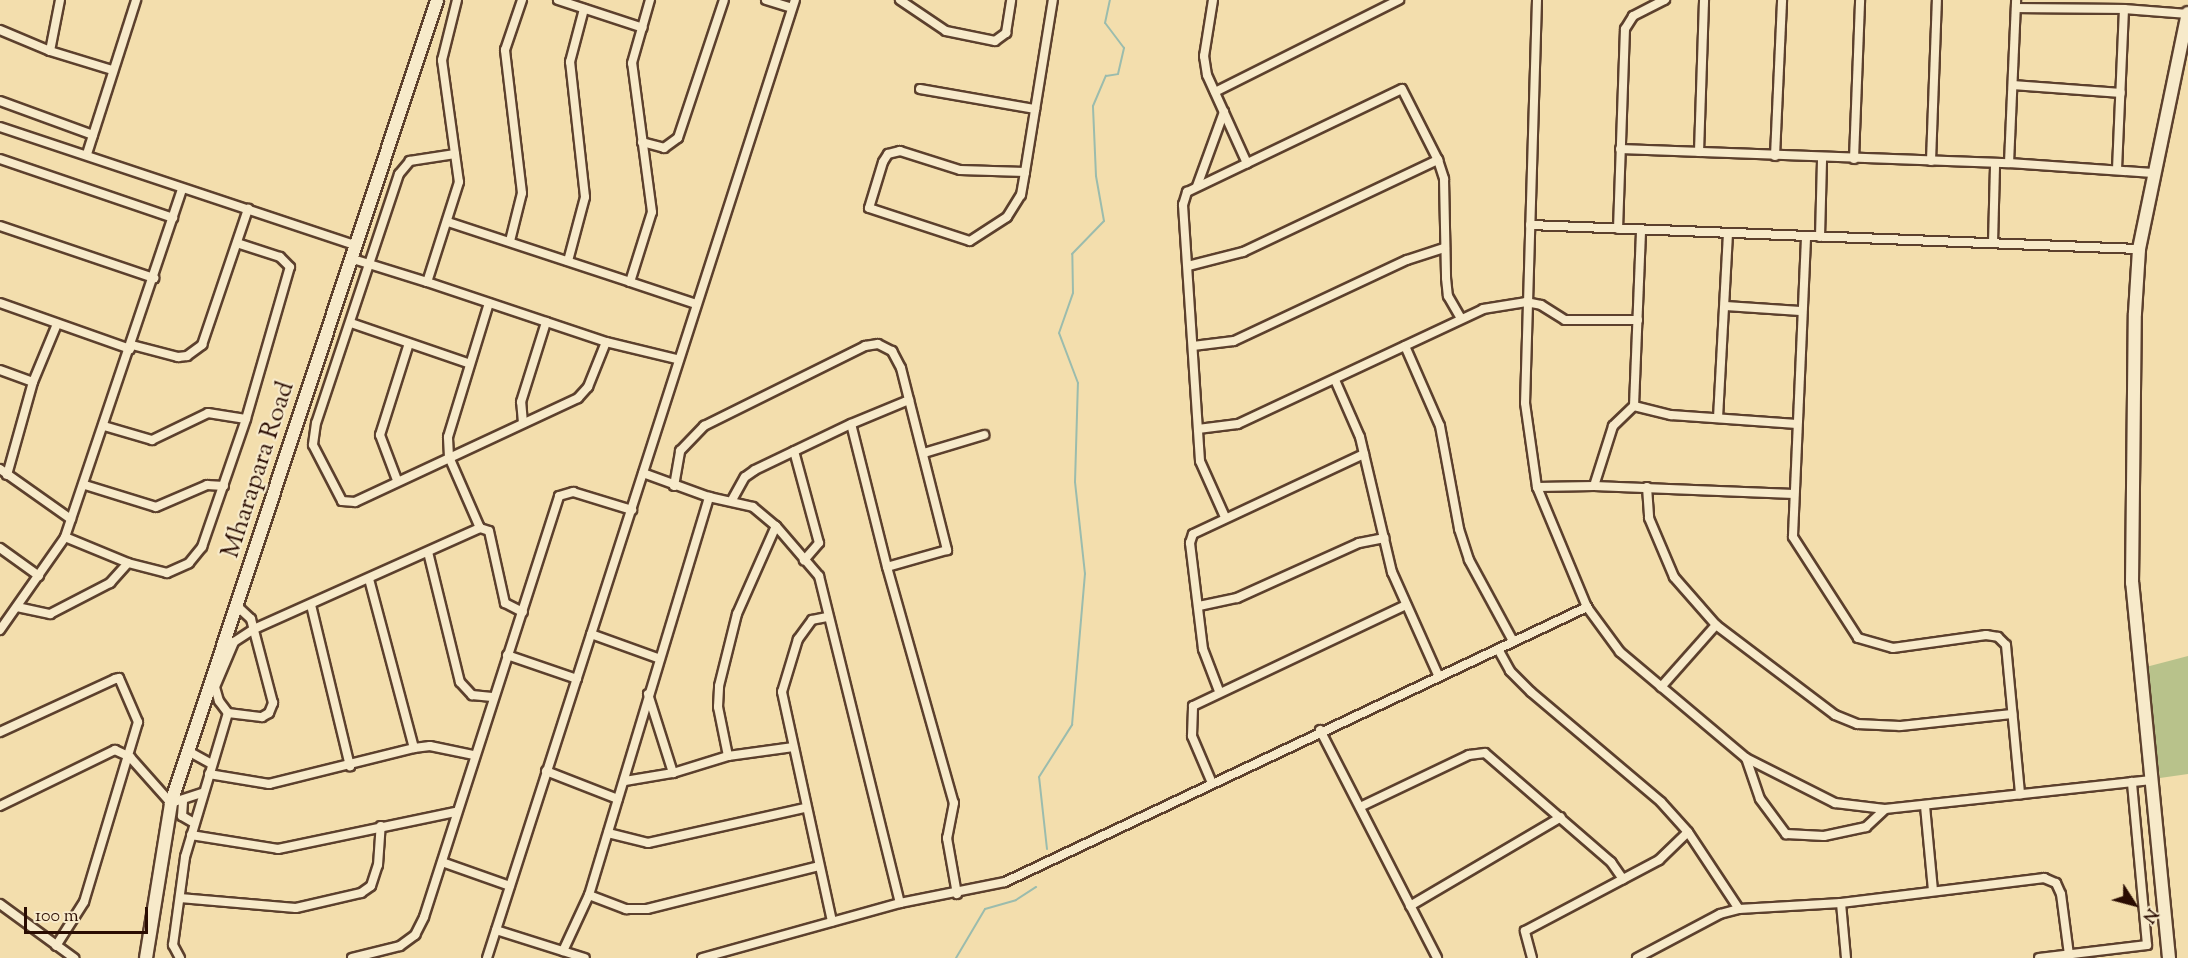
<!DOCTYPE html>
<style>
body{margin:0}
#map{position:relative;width:2188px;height:958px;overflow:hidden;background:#f3dead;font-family:"Sorts Mill Goudy",serif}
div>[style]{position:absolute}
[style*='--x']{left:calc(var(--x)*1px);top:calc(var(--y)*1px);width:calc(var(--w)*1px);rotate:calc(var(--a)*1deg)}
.green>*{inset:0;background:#b8c28b}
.stream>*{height:2px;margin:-1px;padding:0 1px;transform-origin:1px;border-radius:1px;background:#9bbcad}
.roads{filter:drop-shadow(2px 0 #5c402d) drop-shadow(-2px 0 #5c402d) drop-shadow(0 2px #5c402d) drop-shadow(0 -2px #5c402d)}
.street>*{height:8px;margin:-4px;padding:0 4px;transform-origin:4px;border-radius:4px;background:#f7eaca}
.secondary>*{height:12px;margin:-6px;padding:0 6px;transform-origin:6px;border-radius:6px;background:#f7eaca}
span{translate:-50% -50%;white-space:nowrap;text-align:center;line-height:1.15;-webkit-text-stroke:4.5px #f7eaca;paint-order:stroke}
.street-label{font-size:26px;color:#2a0c02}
.north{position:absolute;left:2104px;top:874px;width:60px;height:60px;-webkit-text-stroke:4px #f7eaca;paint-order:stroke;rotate:126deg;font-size:16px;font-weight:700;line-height:24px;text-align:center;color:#2a0c02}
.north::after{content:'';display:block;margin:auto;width:21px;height:27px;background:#2a0c02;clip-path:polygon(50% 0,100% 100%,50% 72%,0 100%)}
.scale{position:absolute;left:24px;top:907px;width:124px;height:27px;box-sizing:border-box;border:3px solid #2a0c02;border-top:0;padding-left:8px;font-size:18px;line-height:21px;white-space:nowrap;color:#2a0c02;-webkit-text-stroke:4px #f7eaca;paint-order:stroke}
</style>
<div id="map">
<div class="green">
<i style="clip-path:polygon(2188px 656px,2188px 774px,2160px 778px,2146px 667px)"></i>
</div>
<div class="stream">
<i style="--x:1047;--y:849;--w:72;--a:-96.3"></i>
<i style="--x:1039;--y:777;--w:62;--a:-57.6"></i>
<i style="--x:1072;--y:725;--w:152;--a:-85.1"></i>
<i style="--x:1085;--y:574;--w:93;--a:-96.2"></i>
<i style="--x:1075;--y:482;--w:99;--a:-88.3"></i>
<i style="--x:1078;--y:383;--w:53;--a:-110.8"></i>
<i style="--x:1059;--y:333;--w:42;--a:-70.7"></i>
<i style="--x:1073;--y:293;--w:39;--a:-91"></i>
<i style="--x:1072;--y:254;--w:46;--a:-45.9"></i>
<i style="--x:1104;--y:221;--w:46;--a:-100.1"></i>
<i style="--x:1096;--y:176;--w:70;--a:-92.5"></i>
<i style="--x:1093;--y:106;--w:33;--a:-67"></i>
<i style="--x:1106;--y:76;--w:12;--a:-9"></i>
<i style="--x:1118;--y:74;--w:27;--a:-77"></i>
<i style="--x:1124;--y:48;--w:31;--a:-127"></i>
<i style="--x:1105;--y:23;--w:24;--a:-78"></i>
<i style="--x:956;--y:958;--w:57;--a:-59.4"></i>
<i style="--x:985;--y:909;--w:32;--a:-16"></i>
<i style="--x:1016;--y:900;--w:24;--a:-33"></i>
</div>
<div class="roads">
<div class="street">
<i style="--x:60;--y:0;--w:52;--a:101.1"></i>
<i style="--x:50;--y:51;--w:65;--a:17"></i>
<i style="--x:457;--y:0;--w:62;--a:104"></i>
<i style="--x:442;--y:60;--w:123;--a:82.1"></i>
<i style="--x:459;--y:182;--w:105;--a:107.7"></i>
<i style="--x:427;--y:282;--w:189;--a:18.5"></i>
<i style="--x:606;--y:342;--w:73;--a:13.5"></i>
<i style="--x:558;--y:0;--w:89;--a:18.2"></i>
<i style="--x:766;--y:0;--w:27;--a:17"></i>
<i style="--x:900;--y:0;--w:55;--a:34"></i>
<i style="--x:946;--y:31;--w:50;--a:11.5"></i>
<i style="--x:995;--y:41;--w:14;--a:-36"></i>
<i style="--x:1006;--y:33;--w:33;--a:-81"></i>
<i style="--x:1213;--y:0;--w:57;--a:99.1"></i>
<i style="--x:1204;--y:56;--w:19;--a:81"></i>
<i style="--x:1207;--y:75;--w:97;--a:65.6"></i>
<i style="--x:1537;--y:0;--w:403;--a:91.7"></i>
<i style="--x:1525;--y:403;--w:85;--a:81.9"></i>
<i style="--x:1537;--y:487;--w:130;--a:67.4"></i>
<i style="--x:1587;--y:607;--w:56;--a:53.7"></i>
<i style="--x:1620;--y:652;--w:165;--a:40.1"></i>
<i style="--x:1746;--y:758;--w:100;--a:26.8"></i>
<i style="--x:1835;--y:803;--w:50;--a:6.8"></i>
<i style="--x:1885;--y:809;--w:268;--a:-6.2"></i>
<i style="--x:2016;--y:8;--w:108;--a:0.5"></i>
<i style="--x:2124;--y:9;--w:161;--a:92.5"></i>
<i style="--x:2124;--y:9;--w:64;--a:4.5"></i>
<i style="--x:0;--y:30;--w:54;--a:22.8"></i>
<i style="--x:2013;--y:85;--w:108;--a:4.2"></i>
<i style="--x:920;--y:89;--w:117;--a:9.9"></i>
<i style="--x:1215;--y:92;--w:206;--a:-26.6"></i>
<i style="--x:0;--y:101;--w:99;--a:20.1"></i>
<i style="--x:0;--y:127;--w:376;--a:18.4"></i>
<i style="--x:642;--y:142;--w:23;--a:15"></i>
<i style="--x:664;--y:148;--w:17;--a:-36"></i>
<i style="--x:678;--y:138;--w:145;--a:-71.6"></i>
<i style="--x:1620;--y:149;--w:389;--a:2.1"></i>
<i style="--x:2009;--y:163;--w:144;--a:4"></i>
<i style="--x:1699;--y:152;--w:152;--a:-88.1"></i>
<i style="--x:87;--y:154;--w:162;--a:-72.3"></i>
<i style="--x:455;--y:154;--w:46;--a:171.2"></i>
<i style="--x:410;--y:161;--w:17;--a:130"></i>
<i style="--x:399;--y:174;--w:262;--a:108.4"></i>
<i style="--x:316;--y:423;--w:22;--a:98"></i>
<i style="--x:313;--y:445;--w:63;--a:62.6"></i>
<i style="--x:342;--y:501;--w:13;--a:4"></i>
<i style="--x:355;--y:502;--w:246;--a:-25"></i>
<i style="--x:578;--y:398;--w:15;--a:-48"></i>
<i style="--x:588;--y:387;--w:48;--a:-68.2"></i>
<i style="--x:1775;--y:156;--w:156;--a:-87.4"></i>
<i style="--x:0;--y:159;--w:183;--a:18.8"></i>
<i style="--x:1854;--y:159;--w:159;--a:-87.8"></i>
<i style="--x:1931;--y:161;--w:161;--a:-87.9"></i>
<i style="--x:2009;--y:163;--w:163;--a:-87.5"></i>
<i style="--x:1025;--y:172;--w:65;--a:-178.2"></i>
<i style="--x:960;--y:170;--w:63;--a:-162.4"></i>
<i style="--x:900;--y:151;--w:12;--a:166"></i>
<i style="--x:888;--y:154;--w:9;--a:122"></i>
<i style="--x:883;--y:162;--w:48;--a:106.9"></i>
<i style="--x:869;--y:208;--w:106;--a:18.1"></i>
<i style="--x:970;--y:241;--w:44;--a:-33"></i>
<i style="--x:1007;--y:217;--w:26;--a:-58"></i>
<i style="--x:1021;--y:195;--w:23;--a:-80"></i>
<i style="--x:1025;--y:172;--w:174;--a:-80.8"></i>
<i style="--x:1197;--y:186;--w:79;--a:-70"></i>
<i style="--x:448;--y:222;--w:192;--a:18.2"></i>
<i style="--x:630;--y:282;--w:73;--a:-72.6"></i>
<i style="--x:652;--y:212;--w:150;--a:-97.6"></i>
<i style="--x:632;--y:63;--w:66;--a:-74.1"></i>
<i style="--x:1530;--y:225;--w:609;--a:2.26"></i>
<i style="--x:0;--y:226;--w:163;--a:18.7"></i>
<i style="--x:1618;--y:229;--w:200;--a:-88"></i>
<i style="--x:1625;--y:29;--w:15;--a:-58"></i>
<i style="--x:1633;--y:16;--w:36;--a:-27"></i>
<i style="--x:1820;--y:237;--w:79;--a:-88.5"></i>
<i style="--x:1806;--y:238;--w:299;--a:92.5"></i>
<i style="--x:1793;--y:537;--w:120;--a:57.2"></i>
<i style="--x:1858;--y:638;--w:36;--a:16"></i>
<i style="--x:1893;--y:648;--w:94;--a:-8"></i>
<i style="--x:1986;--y:635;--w:12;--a:9"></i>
<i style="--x:1998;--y:637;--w:11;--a:45"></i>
<i style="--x:2006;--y:645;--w:150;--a:84.6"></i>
<i style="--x:510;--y:241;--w:49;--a:-76"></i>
<i style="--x:522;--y:193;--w:144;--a:-96.8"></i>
<i style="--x:505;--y:50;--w:53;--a:-71.2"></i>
<i style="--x:1993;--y:243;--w:79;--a:-88.5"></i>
<i style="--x:353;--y:259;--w:77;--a:17.3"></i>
<i style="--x:568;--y:261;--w:66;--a:-75.1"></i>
<i style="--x:585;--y:197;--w:136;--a:-96.3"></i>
<i style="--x:570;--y:62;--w:55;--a:-75.2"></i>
<i style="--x:1188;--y:266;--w:57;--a:-14.3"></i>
<i style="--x:1243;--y:252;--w:216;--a:-25.3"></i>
<i style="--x:630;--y:282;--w:70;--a:18.4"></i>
<i style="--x:0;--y:303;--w:138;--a:19.5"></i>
<i style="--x:1726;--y:306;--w:74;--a:3.9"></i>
<i style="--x:351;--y:323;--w:124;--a:18.9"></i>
<i style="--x:132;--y:345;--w:48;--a:14.6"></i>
<i style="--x:178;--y:357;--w:9;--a:-6"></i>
<i style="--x:187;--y:356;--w:19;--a:-36"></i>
<i style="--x:202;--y:345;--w:144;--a:-71.3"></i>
<i style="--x:1193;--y:346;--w:41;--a:-7"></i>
<i style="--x:1234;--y:341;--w:191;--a:-25.1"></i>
<i style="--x:1407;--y:260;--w:40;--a:-18"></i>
<i style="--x:1405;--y:346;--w:87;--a:66.4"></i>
<i style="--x:1440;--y:426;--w:105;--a:79.5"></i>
<i style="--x:1459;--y:529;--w:33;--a:72"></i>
<i style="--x:1469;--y:560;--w:92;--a:61.5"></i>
<i style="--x:0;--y:370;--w:35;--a:20"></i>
<i style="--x:1335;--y:380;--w:62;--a:66.3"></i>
<i style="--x:1360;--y:437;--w:139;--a:76.7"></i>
<i style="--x:1392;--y:572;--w:113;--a:65.9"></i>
<i style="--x:1634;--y:406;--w:175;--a:-87.7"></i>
<i style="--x:1718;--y:418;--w:184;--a:-86.9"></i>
<i style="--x:523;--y:423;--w:21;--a:-95"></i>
<i style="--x:521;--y:402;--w:84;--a:-72.6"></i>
<i style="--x:104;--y:426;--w:50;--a:16.3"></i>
<i style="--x:152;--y:440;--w:62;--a:-25.7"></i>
<i style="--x:208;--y:413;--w:38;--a:9"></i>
<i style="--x:1198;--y:429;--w:40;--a:-7.1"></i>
<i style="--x:1238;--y:424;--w:271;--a:-25.1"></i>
<i style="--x:1483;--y:309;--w:44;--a:-9.2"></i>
<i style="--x:1526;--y:302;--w:15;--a:11"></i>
<i style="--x:1541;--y:305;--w:28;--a:32"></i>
<i style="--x:1565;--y:320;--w:73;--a:0"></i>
<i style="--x:794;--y:451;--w:95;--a:74.8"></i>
<i style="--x:819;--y:543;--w:23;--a:131"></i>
<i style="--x:924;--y:453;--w:63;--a:-16.7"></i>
<i style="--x:0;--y:469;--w:87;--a:35.2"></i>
<i style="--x:643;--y:473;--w:70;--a:20"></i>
<i style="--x:709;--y:497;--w:45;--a:12.8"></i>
<i style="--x:753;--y:507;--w:30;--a:40"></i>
<i style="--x:776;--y:526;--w:66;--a:49.3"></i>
<i style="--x:819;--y:576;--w:337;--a:76.1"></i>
<i style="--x:7;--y:475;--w:97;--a:-74.4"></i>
<i style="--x:33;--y:382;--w:63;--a:-67.5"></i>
<i style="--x:397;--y:480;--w:48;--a:-110.7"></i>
<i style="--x:380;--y:435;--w:96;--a:-72.5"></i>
<i style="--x:85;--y:485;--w:74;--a:17.2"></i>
<i style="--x:156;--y:507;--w:56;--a:-23.3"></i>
<i style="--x:207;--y:485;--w:17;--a:3"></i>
<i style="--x:674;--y:486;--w:36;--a:-80"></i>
<i style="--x:680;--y:451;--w:35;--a:-46"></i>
<i style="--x:704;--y:426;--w:180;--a:-26.4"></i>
<i style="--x:865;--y:346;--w:13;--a:-9"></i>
<i style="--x:878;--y:344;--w:16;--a:27"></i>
<i style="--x:892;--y:351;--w:19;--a:62"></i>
<i style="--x:901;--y:368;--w:188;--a:75.8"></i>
<i style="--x:947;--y:550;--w:62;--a:164.2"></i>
<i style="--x:887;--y:567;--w:147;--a:-104.1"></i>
<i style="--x:851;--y:424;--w:63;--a:-22.5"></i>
<i style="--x:1594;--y:486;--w:63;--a:-72.4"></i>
<i style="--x:1613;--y:426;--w:29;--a:-44"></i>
<i style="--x:1634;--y:406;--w:38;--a:14"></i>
<i style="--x:1671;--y:415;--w:126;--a:4.1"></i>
<i style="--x:1537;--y:487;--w:57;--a:-1"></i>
<i style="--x:1594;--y:486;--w:200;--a:2.3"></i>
<i style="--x:1647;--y:487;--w:31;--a:86"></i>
<i style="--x:1649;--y:518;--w:64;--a:67"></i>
<i style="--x:1674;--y:577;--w:64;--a:48.8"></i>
<i style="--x:1716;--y:625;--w:149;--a:37.1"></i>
<i style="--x:1835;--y:715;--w:24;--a:22"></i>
<i style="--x:1857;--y:724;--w:43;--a:2.7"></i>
<i style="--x:1900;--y:726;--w:113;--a:-6.1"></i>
<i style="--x:732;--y:500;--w:26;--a:-61"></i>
<i style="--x:745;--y:477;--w:12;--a:-35"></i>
<i style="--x:755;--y:470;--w:106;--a:-25.6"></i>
<i style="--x:1225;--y:517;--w:61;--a:-114.1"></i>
<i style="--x:1200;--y:461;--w:257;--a:-93.8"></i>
<i style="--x:1183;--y:205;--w:14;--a:-73"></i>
<i style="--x:1187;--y:192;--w:238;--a:-25.6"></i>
<i style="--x:1402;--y:89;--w:80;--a:63.1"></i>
<i style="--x:1438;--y:160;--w:20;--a:72"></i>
<i style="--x:1444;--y:179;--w:99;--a:88.8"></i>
<i style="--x:1446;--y:278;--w:18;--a:84"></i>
<i style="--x:1448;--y:296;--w:24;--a:60"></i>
<i style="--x:480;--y:528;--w:77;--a:-113.6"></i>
<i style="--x:449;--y:457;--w:20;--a:-93"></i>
<i style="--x:448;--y:437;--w:140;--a:-73"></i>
<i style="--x:65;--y:537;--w:68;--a:22.4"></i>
<i style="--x:128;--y:563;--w:40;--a:14.4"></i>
<i style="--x:167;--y:573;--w:24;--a:-24"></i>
<i style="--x:189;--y:563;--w:21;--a:-51"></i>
<i style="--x:202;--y:547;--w:135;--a:-71"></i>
<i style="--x:246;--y:419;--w:158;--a:-73.9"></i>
<i style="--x:290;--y:267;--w:14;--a:-135"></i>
<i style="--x:280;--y:257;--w:45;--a:-162"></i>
<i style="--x:0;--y:548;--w:48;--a:35.7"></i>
<i style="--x:428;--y:552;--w:134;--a:76.2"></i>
<i style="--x:460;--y:682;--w:18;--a:47"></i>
<i style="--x:472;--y:695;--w:20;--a:6"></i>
<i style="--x:887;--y:567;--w:245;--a:74.2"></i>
<i style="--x:954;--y:803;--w:36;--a:101"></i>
<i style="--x:947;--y:838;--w:57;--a:79.9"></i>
<i style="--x:369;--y:579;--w:175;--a:75.1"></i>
<i style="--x:311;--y:605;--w:166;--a:76.4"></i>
<i style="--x:1199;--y:606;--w:39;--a:-12"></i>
<i style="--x:1237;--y:598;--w:134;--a:-24.3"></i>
<i style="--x:1359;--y:543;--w:26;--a:-11"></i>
<i style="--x:17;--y:607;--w:34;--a:12"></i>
<i style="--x:50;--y:614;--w:68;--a:-27.3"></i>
<i style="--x:110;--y:583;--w:27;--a:-48"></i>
<i style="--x:827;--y:617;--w:15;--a:169"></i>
<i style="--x:812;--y:620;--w:24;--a:126"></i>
<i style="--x:798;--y:639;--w:55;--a:106.8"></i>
<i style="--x:782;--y:692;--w:235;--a:77.7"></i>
<i style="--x:0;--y:630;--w:113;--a:-55"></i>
<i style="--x:65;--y:537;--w:367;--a:-71.4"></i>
<i style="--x:591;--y:634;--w:73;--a:19.9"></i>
<i style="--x:1498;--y:649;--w:25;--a:61"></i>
<i style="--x:1510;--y:671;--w:30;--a:45"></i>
<i style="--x:1531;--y:692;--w:170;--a:40.2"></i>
<i style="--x:1661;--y:802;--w:40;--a:48"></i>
<i style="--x:1688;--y:832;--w:92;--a:56.5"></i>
<i style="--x:507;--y:655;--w:74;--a:18.9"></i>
<i style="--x:1661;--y:687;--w:83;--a:-48.4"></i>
<i style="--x:1219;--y:691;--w:45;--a:-110.9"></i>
<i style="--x:1203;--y:649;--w:107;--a:-97"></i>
<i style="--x:1190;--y:543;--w:9;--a:-72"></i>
<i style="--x:1193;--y:534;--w:189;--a:-25.1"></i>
<i style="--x:648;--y:694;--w:83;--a:72.4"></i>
<i style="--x:228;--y:713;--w:34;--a:7"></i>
<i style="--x:262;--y:717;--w:8;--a:-30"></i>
<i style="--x:269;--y:713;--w:11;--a:-68"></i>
<i style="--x:273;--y:703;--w:87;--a:-104.7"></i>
<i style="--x:251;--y:619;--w:18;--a:-137"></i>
<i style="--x:1320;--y:730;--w:256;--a:62.8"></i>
<i style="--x:0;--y:732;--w:127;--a:-24.7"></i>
<i style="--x:115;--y:679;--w:4;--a:-14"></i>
<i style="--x:119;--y:678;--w:48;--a:66.6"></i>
<i style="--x:138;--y:722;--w:188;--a:106.7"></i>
<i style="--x:84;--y:902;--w:52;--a:122.5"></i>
<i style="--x:188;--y:751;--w:26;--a:29"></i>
<i style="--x:728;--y:756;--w:66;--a:-7.9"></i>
<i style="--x:1746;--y:758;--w:43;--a:71.1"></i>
<i style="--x:1760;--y:799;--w:44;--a:53.4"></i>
<i style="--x:1786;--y:834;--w:38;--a:3"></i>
<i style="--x:1824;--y:836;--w:43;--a:-12.1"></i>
<i style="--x:1866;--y:827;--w:26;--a:-43"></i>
<i style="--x:546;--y:771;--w:77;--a:21.3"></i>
<i style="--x:209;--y:774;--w:61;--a:9.5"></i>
<i style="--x:269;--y:784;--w:149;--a:-13.9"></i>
<i style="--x:414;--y:748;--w:16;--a:-7"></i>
<i style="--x:430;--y:746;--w:45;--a:11.6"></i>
<i style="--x:625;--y:781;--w:49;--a:-9.5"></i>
<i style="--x:673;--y:773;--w:58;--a:-17.2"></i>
<i style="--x:728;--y:756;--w:50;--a:-101.5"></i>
<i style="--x:718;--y:707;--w:21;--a:-87"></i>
<i style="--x:719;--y:686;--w:74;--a:-76"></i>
<i style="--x:737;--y:614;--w:96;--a:-66.1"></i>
<i style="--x:1212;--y:783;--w:51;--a:-113.1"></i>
<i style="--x:1192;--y:736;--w:30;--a:-88"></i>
<i style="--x:1193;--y:706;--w:236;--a:-25.4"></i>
<i style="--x:183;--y:802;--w:14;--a:94"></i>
<i style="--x:182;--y:816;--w:14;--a:30"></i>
<i style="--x:0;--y:806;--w:128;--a:-26"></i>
<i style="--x:115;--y:750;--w:17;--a:25"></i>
<i style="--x:130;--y:757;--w:62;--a:48.3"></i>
<i style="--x:171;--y:803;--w:33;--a:-18"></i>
<i style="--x:1925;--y:806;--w:84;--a:84.6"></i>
<i style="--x:1360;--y:807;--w:121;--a:-25.5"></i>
<i style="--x:1469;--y:755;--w:16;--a:-7"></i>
<i style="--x:1485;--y:753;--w:167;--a:40.9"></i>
<i style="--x:1611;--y:862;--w:21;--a:55"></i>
<i style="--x:608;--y:833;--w:41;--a:14"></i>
<i style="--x:648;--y:843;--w:161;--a:-12.6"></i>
<i style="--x:191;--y:835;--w:88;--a:9.1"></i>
<i style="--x:278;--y:849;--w:181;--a:-11.8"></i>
<i style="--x:442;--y:862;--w:72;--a:19.4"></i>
<i style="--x:589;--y:895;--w:40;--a:21"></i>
<i style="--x:626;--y:909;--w:21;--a:0"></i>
<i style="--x:647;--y:909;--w:177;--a:-14"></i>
<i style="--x:180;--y:898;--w:116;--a:4.9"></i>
<i style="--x:296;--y:908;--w:67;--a:-13"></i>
<i style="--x:361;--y:893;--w:12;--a:-35"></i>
<i style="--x:371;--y:886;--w:22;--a:-72"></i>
<i style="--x:378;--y:865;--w:39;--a:-86"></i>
<i style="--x:1841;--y:903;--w:55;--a:84.8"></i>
<i style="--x:0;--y:904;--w:92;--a:36.1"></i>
<i style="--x:1410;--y:906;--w:175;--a:-30.5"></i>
<i style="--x:496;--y:930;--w:93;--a:17.5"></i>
<i style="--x:563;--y:951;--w:62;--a:-65.1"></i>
<i style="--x:589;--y:895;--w:416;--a:-73.2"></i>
<i style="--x:180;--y:958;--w:15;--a:-118"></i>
<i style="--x:173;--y:945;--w:89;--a:-82.2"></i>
<i style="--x:185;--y:857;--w:150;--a:-73.4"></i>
<i style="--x:228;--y:713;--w:15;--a:-127"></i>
<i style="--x:219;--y:701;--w:15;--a:-106"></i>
<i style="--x:215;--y:687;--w:49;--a:-67.1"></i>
<i style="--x:234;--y:642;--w:24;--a:-33"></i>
<i style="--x:254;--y:629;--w:248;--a:-24.1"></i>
<i style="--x:480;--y:528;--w:9;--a:18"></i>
<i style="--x:489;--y:531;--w:74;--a:77.5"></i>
<i style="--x:505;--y:603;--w:20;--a:27"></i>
<i style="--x:352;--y:958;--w:49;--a:-14"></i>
<i style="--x:400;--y:946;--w:19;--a:-36"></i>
<i style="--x:415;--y:935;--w:20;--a:-63"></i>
<i style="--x:424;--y:917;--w:442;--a:-72.2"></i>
<i style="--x:559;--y:496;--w:15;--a:-16"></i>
<i style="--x:573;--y:492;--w:62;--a:17"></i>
<i style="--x:487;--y:958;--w:1006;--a:-72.18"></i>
<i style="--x:702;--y:958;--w:205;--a:-15.5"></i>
<i style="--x:900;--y:903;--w:107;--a:-11.3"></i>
<i style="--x:1005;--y:882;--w:644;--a:-25.29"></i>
<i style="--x:1532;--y:958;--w:28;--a:-105"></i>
<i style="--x:1525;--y:931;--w:152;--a:-27.9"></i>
<i style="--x:1659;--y:860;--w:40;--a:-44"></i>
<i style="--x:1637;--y:958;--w:94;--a:-27.9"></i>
<i style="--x:1720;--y:914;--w:20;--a:-15"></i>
<i style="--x:1739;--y:909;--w:102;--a:-3.4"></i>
<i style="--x:1841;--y:903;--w:205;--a:-7"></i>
<i style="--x:2044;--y:878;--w:13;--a:23"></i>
<i style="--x:2056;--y:883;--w:12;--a:66"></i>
<i style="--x:2061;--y:894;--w:62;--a:82.5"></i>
<i style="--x:2039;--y:958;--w:109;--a:-6.9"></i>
<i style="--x:2147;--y:945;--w:164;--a:-95.3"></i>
</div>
<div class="secondary">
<i style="--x:146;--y:958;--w:157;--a:-80.8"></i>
<i style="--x:171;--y:803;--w:846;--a:-71.67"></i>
<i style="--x:2169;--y:958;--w:377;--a:-95.6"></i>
<i style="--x:2132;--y:583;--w:270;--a:-89.4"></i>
<i style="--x:2135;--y:313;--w:64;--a:-86.4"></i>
<i style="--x:2139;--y:249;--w:241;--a:-78.3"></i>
</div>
</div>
<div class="street-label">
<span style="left:259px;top:470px;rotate:-72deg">Mharapara Road</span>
</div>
<div class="north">N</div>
<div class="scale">100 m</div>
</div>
